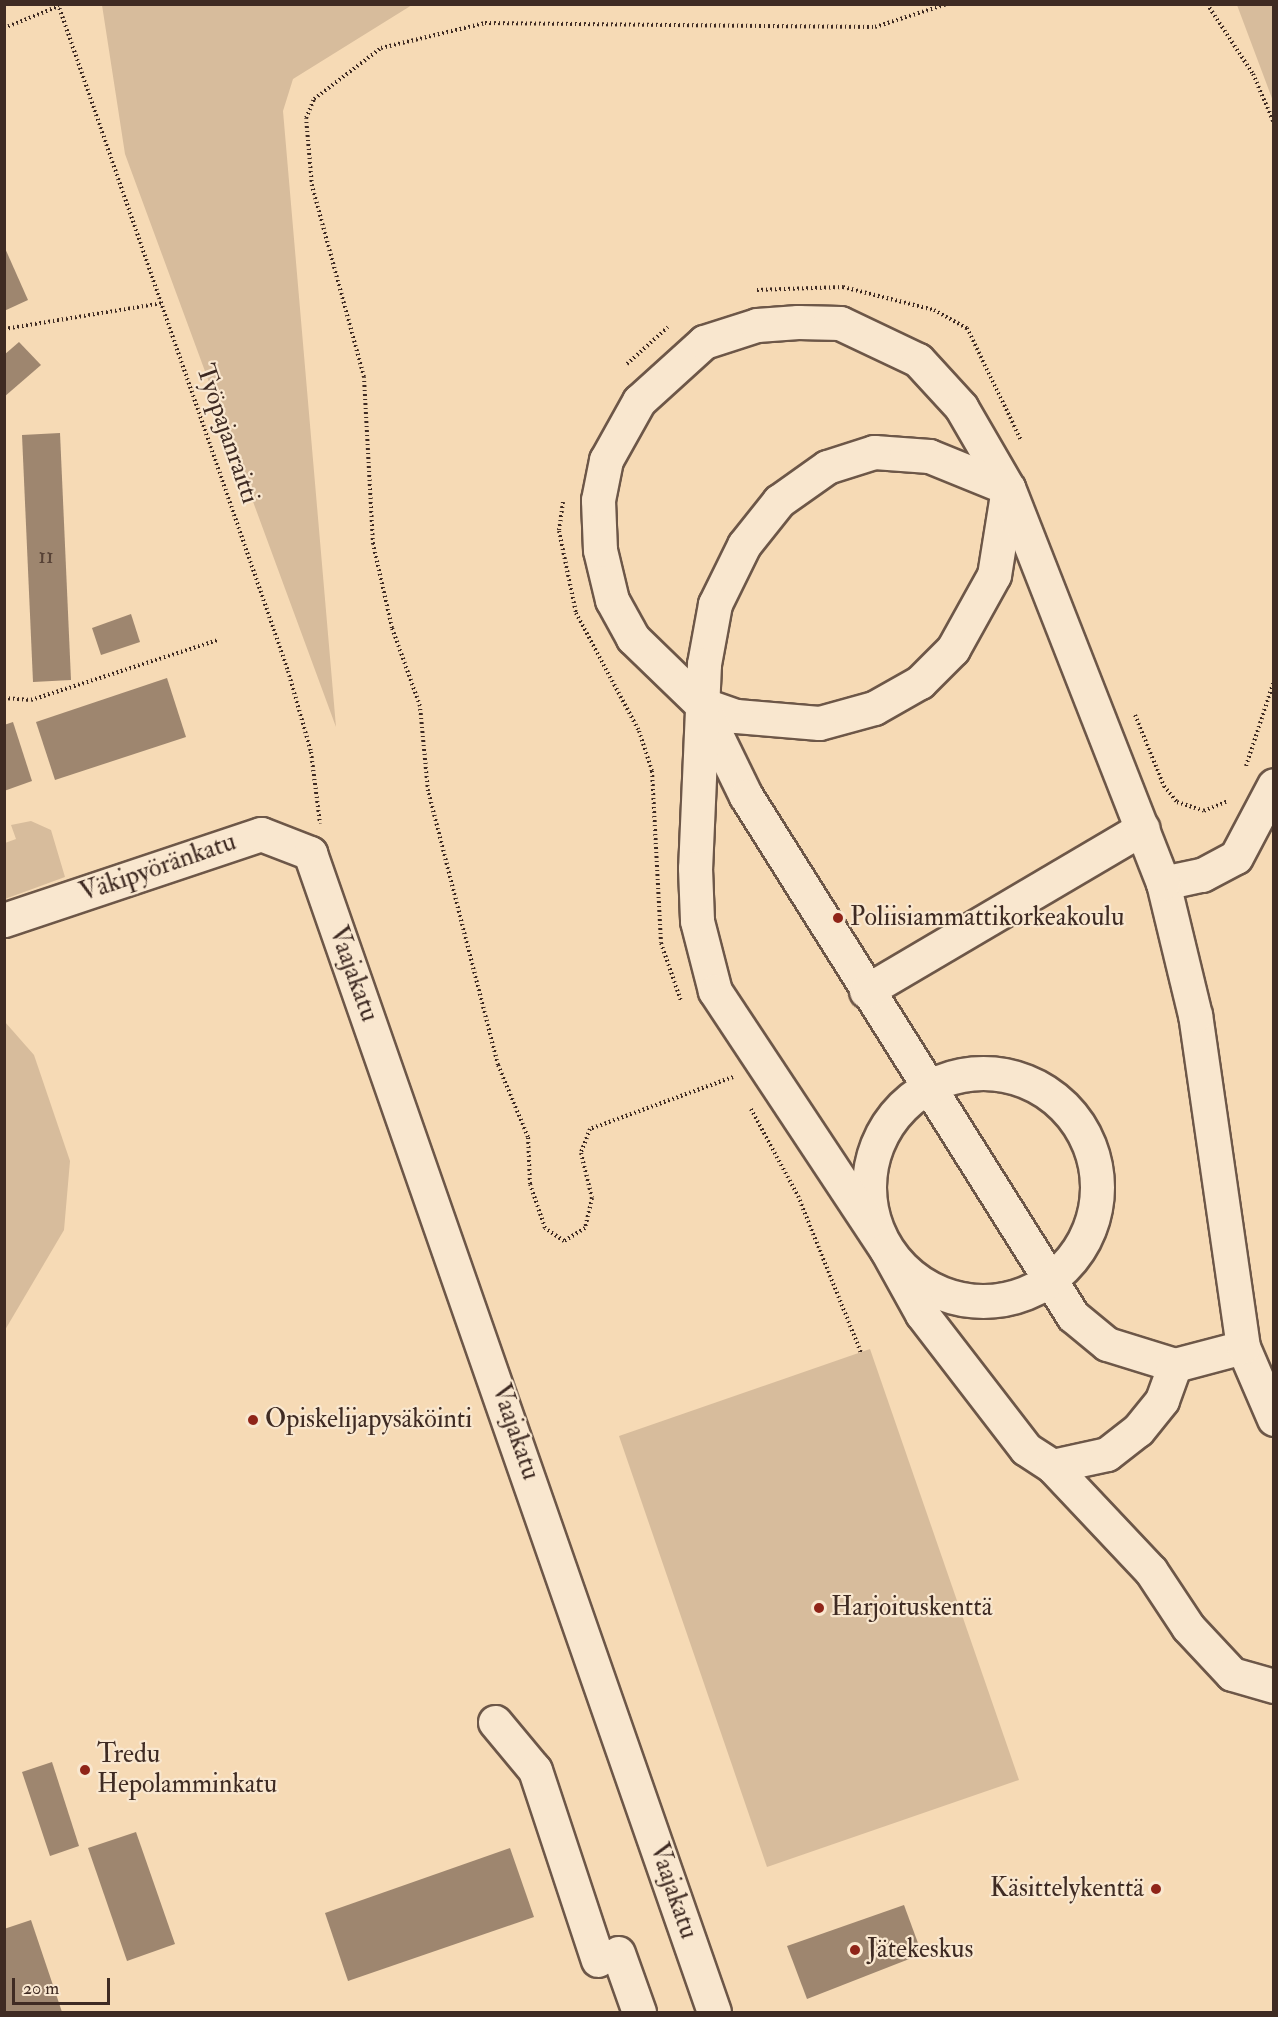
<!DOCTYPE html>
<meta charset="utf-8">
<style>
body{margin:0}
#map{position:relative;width:1278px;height:2017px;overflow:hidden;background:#f6dab5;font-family:"IM FELL Double Pica",serif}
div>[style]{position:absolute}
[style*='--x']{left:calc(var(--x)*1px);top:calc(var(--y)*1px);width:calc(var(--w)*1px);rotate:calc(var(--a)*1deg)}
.green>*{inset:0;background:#d7bc9c}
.building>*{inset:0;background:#9e866f}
.path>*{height:4px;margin-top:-2px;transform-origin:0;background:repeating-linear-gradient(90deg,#3f2b23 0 1.5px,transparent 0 4.5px)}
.roads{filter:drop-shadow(2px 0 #6d5748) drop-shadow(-2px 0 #6d5748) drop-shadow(0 2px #6d5748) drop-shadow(0 -2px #6d5748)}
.minor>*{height:33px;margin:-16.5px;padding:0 16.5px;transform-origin:16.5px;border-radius:16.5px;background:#f9e7cf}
.minor>.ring{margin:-16.5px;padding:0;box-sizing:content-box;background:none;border:33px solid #f9e7cf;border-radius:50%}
.dots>*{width:16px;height:16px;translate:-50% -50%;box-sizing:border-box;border:3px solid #f9e7cf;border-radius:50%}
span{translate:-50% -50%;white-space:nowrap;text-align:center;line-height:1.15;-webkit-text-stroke:4.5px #f9e7cf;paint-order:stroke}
.number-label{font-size:22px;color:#574236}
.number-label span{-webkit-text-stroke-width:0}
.street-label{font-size:26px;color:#3f2b23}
.poi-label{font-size:26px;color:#3f2b23}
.left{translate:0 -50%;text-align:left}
.right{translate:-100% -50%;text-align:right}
.frame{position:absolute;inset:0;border:6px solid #3f2b23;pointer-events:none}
.scale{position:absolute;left:12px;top:1978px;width:98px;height:27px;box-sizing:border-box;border:3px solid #3f2b23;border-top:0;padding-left:8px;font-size:18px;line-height:21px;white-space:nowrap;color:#3f2b23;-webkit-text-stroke:4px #f9e7cf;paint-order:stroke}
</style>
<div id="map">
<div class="green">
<i style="clip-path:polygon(102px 5px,412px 5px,293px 79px,283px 111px,336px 727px,125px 154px)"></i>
<i style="clip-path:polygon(1237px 5px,1273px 5px,1273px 101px)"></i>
<i style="clip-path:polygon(31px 821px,51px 830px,65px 877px,5px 899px,5px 843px,16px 839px,11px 825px)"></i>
<i style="clip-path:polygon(5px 1022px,34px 1055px,70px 1161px,64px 1230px,5px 1330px)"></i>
<i style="clip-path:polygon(870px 1349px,1019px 1780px,767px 1867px,619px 1436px)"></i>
</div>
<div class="building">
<i style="clip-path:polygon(4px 246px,28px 300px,4px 311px)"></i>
<i style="clip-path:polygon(19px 342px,41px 365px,4px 397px,4px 355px)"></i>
<i style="clip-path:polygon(60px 433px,71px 680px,33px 682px,22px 435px)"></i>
<i style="clip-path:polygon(131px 614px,140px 642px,101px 655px,92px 628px)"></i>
<i style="clip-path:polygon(167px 678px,186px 737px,55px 780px,36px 722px)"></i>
<i style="clip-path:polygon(13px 722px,32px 781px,4px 791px,4px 725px)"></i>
<i style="clip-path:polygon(52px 1762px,79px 1846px,50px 1856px,22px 1772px)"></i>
<i style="clip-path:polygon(136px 1832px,175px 1944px,127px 1961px,88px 1848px)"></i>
<i style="clip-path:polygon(510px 1848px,534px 1917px,348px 1981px,325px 1913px)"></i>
<i style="clip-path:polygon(904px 1905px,922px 1954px,807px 1999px,787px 1946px)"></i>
<i style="clip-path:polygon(31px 1920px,62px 2012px,4px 2012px,4px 1929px)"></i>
</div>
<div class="path">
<i style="--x:58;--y:4;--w:706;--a:70.97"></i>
<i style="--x:288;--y:671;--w:84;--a:74.1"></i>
<i style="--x:311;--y:752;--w:72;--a:82.8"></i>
<i style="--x:1207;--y:4;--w:84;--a:56.7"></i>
<i style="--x:1253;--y:74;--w:53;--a:66.8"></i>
<i style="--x:4;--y:28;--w:59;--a:-21.8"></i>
<i style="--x:757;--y:290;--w:86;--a:-2"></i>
<i style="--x:843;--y:287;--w:94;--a:14.2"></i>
<i style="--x:934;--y:310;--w:38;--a:29"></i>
<i style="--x:967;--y:328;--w:124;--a:64.3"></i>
<i style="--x:4;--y:329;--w:160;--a:-9.3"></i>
<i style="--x:627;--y:364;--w:55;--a:-42.1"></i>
<i style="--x:563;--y:502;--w:29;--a:98"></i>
<i style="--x:559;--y:531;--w:84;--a:78.3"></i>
<i style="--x:576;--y:613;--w:134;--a:61.9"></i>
<i style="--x:639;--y:731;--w:42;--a:72"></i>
<i style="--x:652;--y:771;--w:172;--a:87"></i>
<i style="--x:661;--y:943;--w:61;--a:71"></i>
<i style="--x:4;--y:698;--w:27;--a:4"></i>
<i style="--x:31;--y:700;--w:196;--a:-17.8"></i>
<i style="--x:1135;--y:715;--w:77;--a:67.8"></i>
<i style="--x:1164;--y:786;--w:21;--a:51"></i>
<i style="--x:1177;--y:802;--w:28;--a:18"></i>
<i style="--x:1204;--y:811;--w:25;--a:-23"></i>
<i style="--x:1246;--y:766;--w:89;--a:-71.8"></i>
<i style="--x:733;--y:1077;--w:152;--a:160"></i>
<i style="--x:590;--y:1129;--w:26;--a:111"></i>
<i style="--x:581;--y:1153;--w:46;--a:76.3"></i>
<i style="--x:592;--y:1198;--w:31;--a:103"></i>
<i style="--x:585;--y:1228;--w:25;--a:148"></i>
<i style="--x:564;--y:1241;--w:23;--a:-146"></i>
<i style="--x:545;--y:1228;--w:46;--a:-108.8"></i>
<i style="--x:530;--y:1184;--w:47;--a:-92.4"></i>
<i style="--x:528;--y:1137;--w:78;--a:-112.6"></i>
<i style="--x:498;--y:1065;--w:283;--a:-104.3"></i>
<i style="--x:428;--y:791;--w:85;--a:-95.4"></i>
<i style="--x:420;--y:706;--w:83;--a:-109.7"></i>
<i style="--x:392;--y:628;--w:86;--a:-102.7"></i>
<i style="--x:373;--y:544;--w:167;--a:-93.1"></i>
<i style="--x:364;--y:377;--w:198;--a:-105.2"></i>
<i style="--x:312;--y:186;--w:68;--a:-95"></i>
<i style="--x:306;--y:118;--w:21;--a:-67"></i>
<i style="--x:314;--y:99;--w:84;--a:-37.3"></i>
<i style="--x:381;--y:48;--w:107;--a:-13.5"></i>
<i style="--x:485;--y:23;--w:390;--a:0.6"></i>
<i style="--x:875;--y:27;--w:76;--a:-17.7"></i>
<i style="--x:751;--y:1109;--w:99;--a:61.6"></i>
<i style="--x:798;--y:1196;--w:169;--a:68.1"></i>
</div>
<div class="roads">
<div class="minor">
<i style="--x:798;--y:322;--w:42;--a:1.4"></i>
<i style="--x:840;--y:323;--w:86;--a:25.4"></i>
<i style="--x:918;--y:360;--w:64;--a:47.5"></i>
<i style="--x:961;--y:407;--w:94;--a:59.9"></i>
<i style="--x:1008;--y:488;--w:88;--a:99.1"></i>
<i style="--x:994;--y:575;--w:85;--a:119"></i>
<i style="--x:953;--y:649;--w:47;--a:135"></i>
<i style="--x:920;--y:682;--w:53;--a:150.5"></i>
<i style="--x:874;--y:708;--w:57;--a:164.7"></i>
<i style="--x:819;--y:723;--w:83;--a:-175.2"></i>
<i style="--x:736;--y:716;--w:37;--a:-161"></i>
<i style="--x:701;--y:704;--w:95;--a:-135.9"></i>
<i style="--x:633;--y:638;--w:43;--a:-118.9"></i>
<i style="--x:612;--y:600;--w:51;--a:-103.5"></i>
<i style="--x:600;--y:550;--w:50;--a:-92.3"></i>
<i style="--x:598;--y:500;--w:41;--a:-78.7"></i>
<i style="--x:606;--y:460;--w:68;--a:-60.8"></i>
<i style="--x:639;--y:401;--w:88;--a:-42.2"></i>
<i style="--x:704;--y:342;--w:56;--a:-17.8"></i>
<i style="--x:757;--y:325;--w:41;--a:-4.2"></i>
<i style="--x:703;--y:708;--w:98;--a:64"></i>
<i style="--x:746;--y:796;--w:614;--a:57.84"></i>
<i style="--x:1073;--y:1316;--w:44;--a:39.5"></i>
<i style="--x:1107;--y:1344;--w:71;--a:17.2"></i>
<i style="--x:1175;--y:1365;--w:70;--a:-14.8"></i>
<i style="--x:1163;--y:883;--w:40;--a:-12"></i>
<i style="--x:1202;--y:875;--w:38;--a:-28"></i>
<i style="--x:1236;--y:857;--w:81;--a:-62.2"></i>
<i style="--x:4;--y:920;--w:271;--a:-18.5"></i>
<i style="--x:261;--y:834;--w:53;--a:21.2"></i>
<i style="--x:310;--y:853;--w:1227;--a:70.78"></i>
<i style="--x:866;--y:991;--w:321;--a:-30.5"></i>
<i class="ring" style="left:869px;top:1073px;width:195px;height:195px"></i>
<i style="--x:1274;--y:1419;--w:78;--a:-113.3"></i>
<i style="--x:1243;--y:1347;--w:335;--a:-98.2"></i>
<i style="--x:1195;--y:1015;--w:136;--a:-103.6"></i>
<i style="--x:1163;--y:883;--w:424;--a:-111.4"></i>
<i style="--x:1008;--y:488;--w:85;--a:-157.9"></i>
<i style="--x:929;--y:456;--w:55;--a:-175.8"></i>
<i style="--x:874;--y:452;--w:49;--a:162.3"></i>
<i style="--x:827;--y:467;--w:59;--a:144.7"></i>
<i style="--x:779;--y:501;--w:56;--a:128.5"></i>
<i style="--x:744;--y:545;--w:66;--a:116.2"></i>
<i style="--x:715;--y:604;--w:61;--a:100.4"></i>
<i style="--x:704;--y:664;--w:204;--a:92.5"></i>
<i style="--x:695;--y:868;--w:53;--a:87.8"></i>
<i style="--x:697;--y:921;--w:72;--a:75.6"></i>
<i style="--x:715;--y:991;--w:310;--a:56.5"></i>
<i style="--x:886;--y:1249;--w:74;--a:61"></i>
<i style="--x:922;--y:1314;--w:170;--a:52.4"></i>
<i style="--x:1026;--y:1449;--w:31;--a:33"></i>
<i style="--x:1052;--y:1466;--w:144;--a:46.7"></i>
<i style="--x:1151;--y:1571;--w:67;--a:56.5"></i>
<i style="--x:1188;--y:1627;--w:64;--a:46.9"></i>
<i style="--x:1232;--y:1674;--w:44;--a:15.9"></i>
<i style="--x:1052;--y:1466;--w:56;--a:-12.3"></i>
<i style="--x:1107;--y:1454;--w:39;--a:-38"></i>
<i style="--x:1138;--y:1430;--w:38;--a:-51"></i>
<i style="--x:1162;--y:1400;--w:37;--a:-70"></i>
<i style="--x:495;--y:1722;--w:62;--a:50.2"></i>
<i style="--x:535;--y:1770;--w:200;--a:71.7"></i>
<i style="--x:618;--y:1953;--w:63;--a:70.4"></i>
</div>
</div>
<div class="dots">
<i style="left:838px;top:918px;background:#8f2418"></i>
<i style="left:253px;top:1420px;background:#8f2418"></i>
<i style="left:819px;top:1608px;background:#8f2418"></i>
<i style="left:85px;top:1770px;background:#8f2418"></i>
<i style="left:1156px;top:1889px;background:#8f2418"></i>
<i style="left:855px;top:1950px;background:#8f2418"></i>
</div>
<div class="number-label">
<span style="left:46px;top:557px">11</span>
</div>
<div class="street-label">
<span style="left:227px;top:434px;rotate:71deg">Työpajanraitti</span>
<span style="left:158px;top:868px;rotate:-19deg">Väkipyöränkatu</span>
<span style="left:353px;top:974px;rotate:70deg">Vaajakatu</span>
<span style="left:515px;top:1432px;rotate:71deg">Vaajakatu</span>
<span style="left:673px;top:1891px;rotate:71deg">Vaajakatu</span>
</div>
<div class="poi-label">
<span class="left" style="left:850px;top:918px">Poliisiammattikorkeakoulu</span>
<span class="left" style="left:265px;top:1420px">Opiskelijapysäköinti</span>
<span class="left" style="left:831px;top:1608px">Harjoituskenttä</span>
<span class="left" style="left:97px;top:1770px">Tredu<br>Hepolamminkatu</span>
<span class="right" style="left:1144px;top:1889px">Käsittelykenttä</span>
<span class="left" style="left:867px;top:1950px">Jätekeskus</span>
</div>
<div class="frame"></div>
<div class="scale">20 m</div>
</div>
